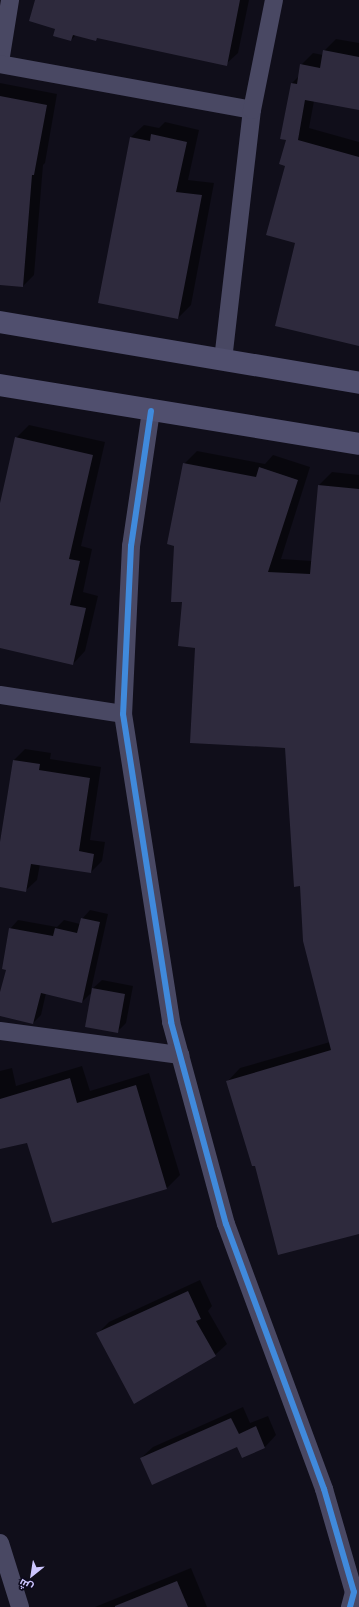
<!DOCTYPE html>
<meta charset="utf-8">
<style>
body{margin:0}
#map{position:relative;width:359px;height:1607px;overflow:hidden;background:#100e1a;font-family:Ubuntu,Cairo,sans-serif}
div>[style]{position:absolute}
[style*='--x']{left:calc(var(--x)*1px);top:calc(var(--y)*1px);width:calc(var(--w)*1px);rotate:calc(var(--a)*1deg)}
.shadow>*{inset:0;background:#0007}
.building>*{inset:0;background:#2e2a3d}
.street>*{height:18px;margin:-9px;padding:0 9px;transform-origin:9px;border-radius:9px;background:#494863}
.secondary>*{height:22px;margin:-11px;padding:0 11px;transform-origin:11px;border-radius:11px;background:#504f6e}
.cycleway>*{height:6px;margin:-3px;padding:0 3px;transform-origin:3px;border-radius:3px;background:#408adc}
span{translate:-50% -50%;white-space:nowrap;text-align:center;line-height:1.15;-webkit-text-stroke:3px #0d0a1e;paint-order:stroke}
.north{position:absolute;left:12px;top:1555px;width:40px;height:40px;-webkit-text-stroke:3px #0d0a1e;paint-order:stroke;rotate:210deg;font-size:11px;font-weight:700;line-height:16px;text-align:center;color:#cdc6ff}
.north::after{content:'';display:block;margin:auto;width:14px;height:18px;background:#cdc6ff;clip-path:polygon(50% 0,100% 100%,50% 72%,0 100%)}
</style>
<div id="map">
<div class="shadow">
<i style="clip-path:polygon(36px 0,249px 0,238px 53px,226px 64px,98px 37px,95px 40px,76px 35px,71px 40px,56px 28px)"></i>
<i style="clip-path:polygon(336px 39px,359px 43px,359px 109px,314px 101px,309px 128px,359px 142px,359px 344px,296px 242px,286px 165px,292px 83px,299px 76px,301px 65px,313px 53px,323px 55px,324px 51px)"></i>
<i style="clip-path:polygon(0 83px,57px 94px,45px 163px,43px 165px,34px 275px,23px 286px,0 284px)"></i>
<i style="clip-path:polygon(165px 122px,199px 130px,188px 180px,214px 183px,191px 305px,178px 318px,131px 137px,144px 125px,159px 128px)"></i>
<i style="clip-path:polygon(29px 425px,105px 442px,81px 546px,92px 549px,83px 592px,98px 596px,85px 651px,73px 664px,0 647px,0 511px,16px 438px)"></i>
<i style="clip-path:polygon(197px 451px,265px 464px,273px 455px,310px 467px,281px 559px,312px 561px,319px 485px,332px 472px,359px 475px,359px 1233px,256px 1164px,227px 1082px,240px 1068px,330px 1042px,301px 885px,286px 748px,196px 647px,183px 601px,184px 464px)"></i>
<i style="clip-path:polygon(25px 749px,51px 753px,50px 759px,101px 767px,90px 840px,105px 842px,102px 861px,91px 872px,40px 864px,37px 880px,25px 891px,0 886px,0 855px,14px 760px)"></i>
<i style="clip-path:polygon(90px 910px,108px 914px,91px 990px,102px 980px,133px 986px,126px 1023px,117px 1032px,93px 991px,82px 1002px,46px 993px,41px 1015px,33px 1023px,0 1015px,0 996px,7px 969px,10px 929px,18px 920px,57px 927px,64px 920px,80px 924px,82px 919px)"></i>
<i style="clip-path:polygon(82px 1066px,90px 1091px,149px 1073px,180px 1175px,167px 1188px,52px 1222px,28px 1142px,0 1148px,0 1071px,12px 1068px,16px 1086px)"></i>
<i style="clip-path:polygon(200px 1280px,212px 1306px,208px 1311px,227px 1344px,215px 1355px,98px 1333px,109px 1322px)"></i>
<i style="clip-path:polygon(243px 1407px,250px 1423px,268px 1416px,276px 1435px,265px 1447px,243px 1457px,238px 1446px,141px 1458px,153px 1447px)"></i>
<i style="clip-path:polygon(191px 1568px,207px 1607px,95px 1607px)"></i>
</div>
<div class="building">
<i style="clip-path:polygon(35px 0,240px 0,227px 66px,97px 38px,96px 41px,73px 35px,71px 41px,53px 36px,55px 29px,29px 21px)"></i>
<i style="clip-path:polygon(323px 50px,359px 57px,359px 110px,305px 100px,298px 140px,359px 157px,359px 346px,275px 326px,295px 243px,266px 235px,285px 166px,279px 164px,286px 140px,280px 139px,291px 83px,297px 84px,300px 64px,320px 68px)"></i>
<i style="clip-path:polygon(0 96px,47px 105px,34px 175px,32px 175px,23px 287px,0 285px)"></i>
<i style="clip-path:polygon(151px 134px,187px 142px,176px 192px,202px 195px,178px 319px,98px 303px,130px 137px,150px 141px)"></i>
<i style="clip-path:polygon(15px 437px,93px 455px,69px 559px,80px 561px,70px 605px,86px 608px,73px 665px,0 648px,0 503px)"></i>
<i style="clip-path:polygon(183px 463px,256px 477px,259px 467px,298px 480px,268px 572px,310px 574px,318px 485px,359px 489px,359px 1234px,278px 1255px,255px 1166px,252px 1166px,226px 1081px,331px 1050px,303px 941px,300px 886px,294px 887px,285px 748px,190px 743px,195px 648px,178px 646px,182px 602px,171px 602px,174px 546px,167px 544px)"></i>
<i style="clip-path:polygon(13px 760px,40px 764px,39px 770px,90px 778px,79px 851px,94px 854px,91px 873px,31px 864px,26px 892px,0 887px,0 842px)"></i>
<i style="clip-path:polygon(81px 918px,100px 922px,82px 1003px,41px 993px,33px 1024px,0 1016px,0 992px,6px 970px,2px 969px,9px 928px,53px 936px,55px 928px,77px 933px)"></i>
<i style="clip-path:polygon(92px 988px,125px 994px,118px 1033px,85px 1027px)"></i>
<i style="clip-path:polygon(70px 1078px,77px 1103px,136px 1085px,167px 1189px,52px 1223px,27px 1143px,0 1149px,0 1099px)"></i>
<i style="clip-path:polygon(188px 1291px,201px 1319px,196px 1321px,216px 1356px,134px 1404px,96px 1333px)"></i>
<i style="clip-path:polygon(231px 1418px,239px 1434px,256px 1426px,265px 1448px,242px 1458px,237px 1447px,152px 1485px,140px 1458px)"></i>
<i style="clip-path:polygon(177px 1581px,188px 1607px,115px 1607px,115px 1606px)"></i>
</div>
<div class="street">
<i style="--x:0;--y:62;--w:63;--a:-80.8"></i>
<i style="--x:0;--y:64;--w:256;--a:10.3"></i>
<i style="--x:223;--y:360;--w:252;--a:-83.4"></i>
<i style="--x:252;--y:110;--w:112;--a:-78.7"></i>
<i style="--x:151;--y:411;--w:136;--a:98.4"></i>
<i style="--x:131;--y:546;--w:168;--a:92.7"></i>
<i style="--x:123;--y:714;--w:312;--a:81.1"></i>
<i style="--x:171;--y:1022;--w:209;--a:74.8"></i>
<i style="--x:226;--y:1224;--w:283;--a:69.7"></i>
<i style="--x:324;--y:1489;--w:107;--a:73.8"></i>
<i style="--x:354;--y:1592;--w:16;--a:105"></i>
<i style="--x:0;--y:695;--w:124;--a:8.8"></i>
<i style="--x:0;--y:1031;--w:182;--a:7.6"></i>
<i style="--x:0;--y:1543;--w:67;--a:72.6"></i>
</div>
<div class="secondary">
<i style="--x:0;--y:322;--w:364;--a:9.6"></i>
<i style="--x:0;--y:385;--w:364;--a:9.3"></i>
</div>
<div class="cycleway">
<i style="--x:151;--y:411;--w:136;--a:98.4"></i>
<i style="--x:131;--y:546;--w:168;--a:92.7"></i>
<i style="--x:123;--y:714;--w:312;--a:81.1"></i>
<i style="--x:171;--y:1022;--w:209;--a:74.8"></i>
<i style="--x:226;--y:1224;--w:283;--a:69.7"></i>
<i style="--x:324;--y:1489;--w:107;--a:73.8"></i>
<i style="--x:354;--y:1592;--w:16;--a:105"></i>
</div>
<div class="north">ش</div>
</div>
